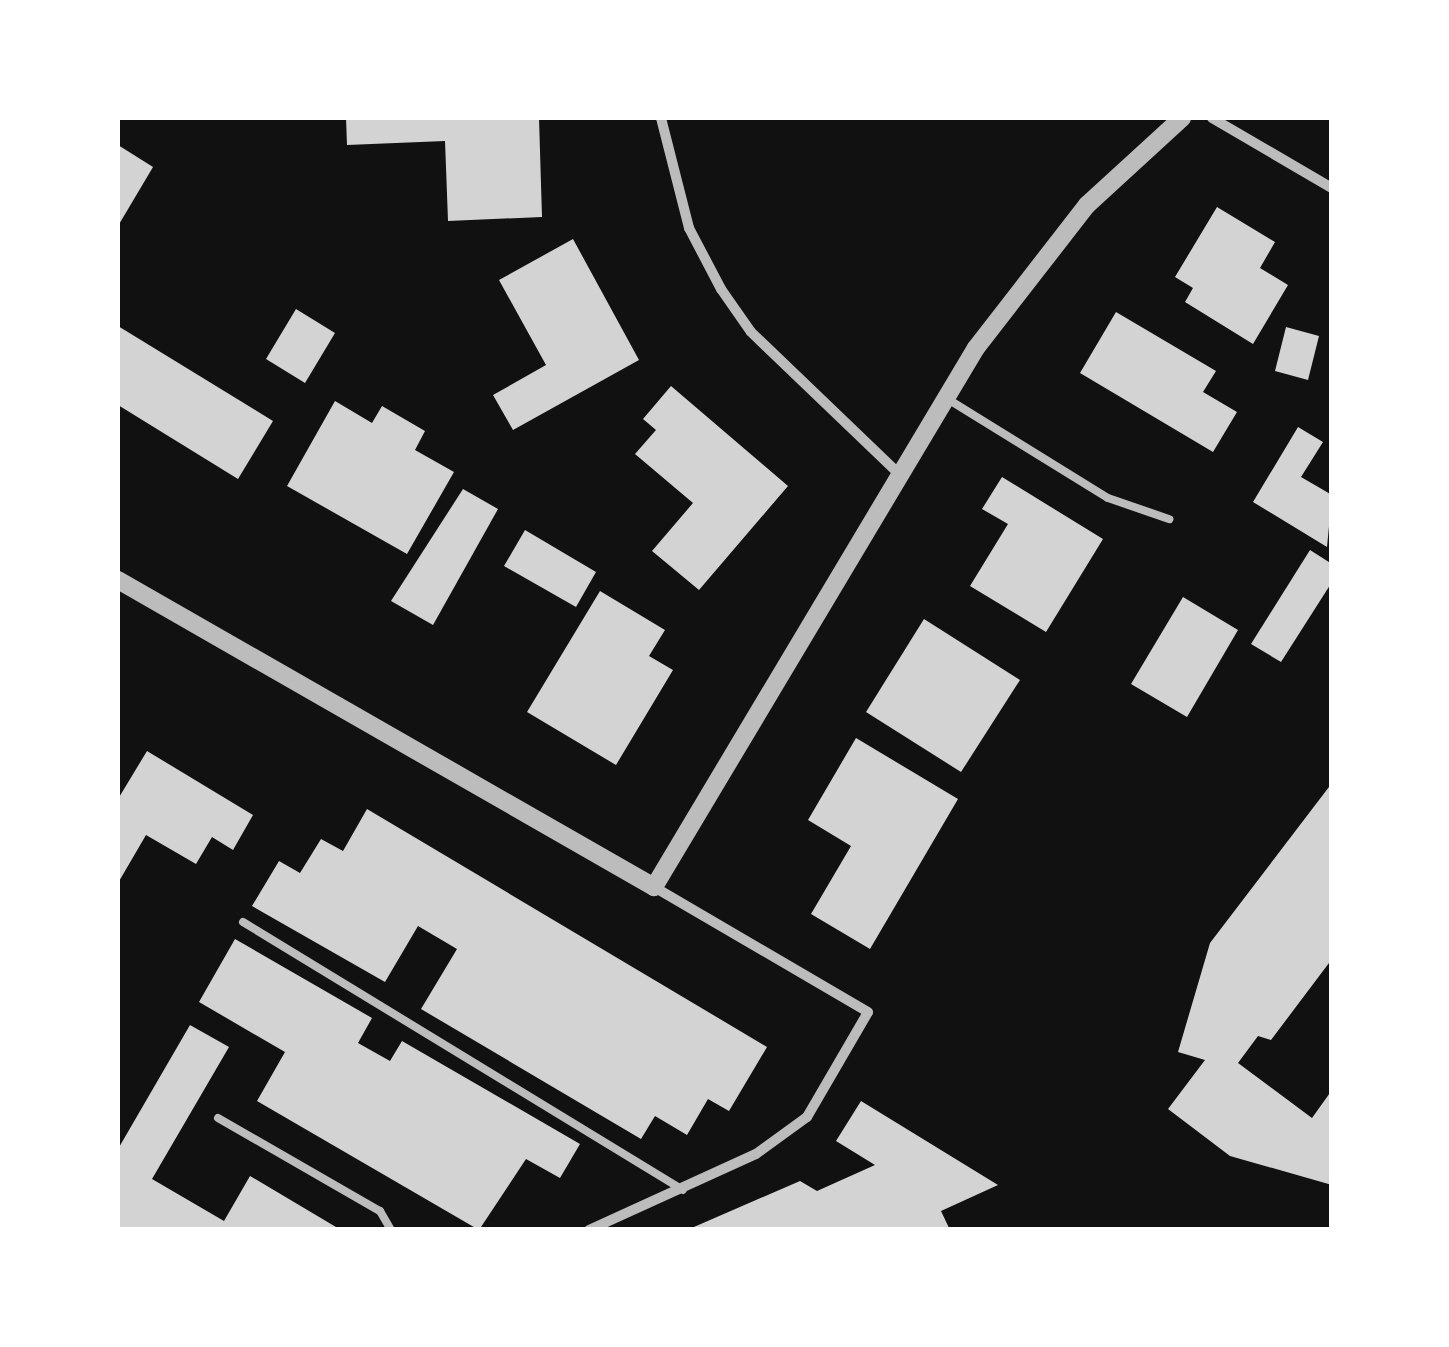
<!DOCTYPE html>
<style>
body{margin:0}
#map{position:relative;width:1449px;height:1347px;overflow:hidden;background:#111;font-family:Roboto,sans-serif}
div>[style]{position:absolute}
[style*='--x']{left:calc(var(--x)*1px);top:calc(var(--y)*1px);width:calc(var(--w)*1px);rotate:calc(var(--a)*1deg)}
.building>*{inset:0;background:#d3d3d3}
.service>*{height:8px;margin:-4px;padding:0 4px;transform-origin:4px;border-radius:4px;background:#bcbcbc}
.minor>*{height:10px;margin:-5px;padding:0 5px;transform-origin:5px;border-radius:5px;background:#bcbcbc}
.tertiary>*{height:18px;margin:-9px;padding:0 9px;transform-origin:9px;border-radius:9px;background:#bcbcbc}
span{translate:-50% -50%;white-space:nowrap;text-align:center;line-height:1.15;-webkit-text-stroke:10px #fff;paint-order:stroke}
.frame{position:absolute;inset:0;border:120px solid #fff;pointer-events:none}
</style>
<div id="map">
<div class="building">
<i style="clip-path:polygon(346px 118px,539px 118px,542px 217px,448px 221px,445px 141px,347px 145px)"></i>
<i style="clip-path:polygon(118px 145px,153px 167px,118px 226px)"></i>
<i style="clip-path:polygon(1217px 207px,1275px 242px,1260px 268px,1288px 285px,1253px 344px,1185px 302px,1193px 288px,1175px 277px)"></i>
<i style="clip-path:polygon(573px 239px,639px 360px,513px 430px,493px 395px,546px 365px,499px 280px)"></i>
<i style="clip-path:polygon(296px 309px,335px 333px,305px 383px,266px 359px)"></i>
<i style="clip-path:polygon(1116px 312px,1216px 371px,1203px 392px,1237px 412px,1213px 452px,1080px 373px)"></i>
<i style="clip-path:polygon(118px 326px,273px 421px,238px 479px,118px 405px)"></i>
<i style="clip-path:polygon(1286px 327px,1319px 336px,1308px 380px,1275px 371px)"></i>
<i style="clip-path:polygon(671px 386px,788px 486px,699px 590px,652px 551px,693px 503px,635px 454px,656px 430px,643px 419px)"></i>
<i style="clip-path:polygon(335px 401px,372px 423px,382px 406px,425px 431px,415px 450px,454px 472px,407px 554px,287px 486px)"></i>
<i style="clip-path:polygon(1298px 427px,1323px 442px,1301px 477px,1332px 495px,1327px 547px,1253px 502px)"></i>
<i style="clip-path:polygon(1002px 477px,1103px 539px,1046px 632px,970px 586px,1008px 524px,982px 509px)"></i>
<i style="clip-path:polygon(463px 489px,498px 509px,433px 625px,391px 601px)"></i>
<i style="clip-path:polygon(525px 530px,596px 572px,576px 607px,504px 566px)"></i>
<i style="clip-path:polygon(1310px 550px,1332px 564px,1332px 582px,1281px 662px,1251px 644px)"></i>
<i style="clip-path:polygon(600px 591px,665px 630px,649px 656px,673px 670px,616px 765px,527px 712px)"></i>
<i style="clip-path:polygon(1183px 597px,1238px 630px,1187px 717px,1131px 684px)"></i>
<i style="clip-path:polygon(924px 619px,1020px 680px,961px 772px,866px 712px)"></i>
<i style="clip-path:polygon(856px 738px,958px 799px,870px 949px,811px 914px,851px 846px,808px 820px)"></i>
<i style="clip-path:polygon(147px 751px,253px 815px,233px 850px,212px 837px,196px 864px,146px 835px,118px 883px,118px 799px)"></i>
<i style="clip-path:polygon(1332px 783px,1332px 959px,1271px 1040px,1258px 1036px,1238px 1063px,1312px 1118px,1332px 1090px,1332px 1185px,1230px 1156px,1168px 1109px,1205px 1060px,1178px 1052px,1210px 943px)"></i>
<i style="clip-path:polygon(367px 809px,767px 1047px,729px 1111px,708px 1099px,687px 1135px,655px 1116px,641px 1139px,421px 1009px,457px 949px,418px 926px,385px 982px,252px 906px,279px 861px,300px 873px,321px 839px,343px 851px)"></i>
<i style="clip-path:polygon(235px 939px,372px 1018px,358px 1043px,390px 1061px,402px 1041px,580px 1144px,560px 1178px,526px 1159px,479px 1230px,257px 1101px,285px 1052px,199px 1002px)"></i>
<i style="clip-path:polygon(190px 1025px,229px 1047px,152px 1179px,224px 1221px,250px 1176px,341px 1230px,118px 1230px,118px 1149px)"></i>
<i style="clip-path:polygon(861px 1101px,998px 1185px,941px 1211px,950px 1230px,687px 1230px,800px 1181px,817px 1191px,875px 1165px,836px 1141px)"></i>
</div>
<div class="service">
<i style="--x:946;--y:398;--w:190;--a:31.7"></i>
<i style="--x:1108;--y:498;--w:65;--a:19"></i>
<i style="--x:243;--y:922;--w:515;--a:31.35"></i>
<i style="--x:218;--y:1118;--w:187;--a:29.9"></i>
<i style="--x:380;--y:1211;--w:22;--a:60"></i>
</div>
<div class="minor">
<i style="--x:661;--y:118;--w:114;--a:75.7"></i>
<i style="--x:689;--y:228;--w:69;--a:62.3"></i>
<i style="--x:721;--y:289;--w:52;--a:55.1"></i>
<i style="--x:751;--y:332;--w:205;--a:43.8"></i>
<i style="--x:1212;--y:118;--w:139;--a:30.3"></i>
<i style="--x:589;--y:1230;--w:183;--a:-24.5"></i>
<i style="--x:756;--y:1154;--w:63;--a:-36"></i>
<i style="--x:807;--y:1117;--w:121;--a:-59.8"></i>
<i style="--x:868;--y:1012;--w:248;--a:-149.7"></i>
</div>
<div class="tertiary">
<i style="--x:118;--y:580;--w:618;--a:29.8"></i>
<i style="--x:654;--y:887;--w:628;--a:-59.15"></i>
<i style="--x:976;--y:348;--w:181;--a:-52.2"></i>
<i style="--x:1087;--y:205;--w:129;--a:-42.5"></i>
</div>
<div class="frame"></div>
</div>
